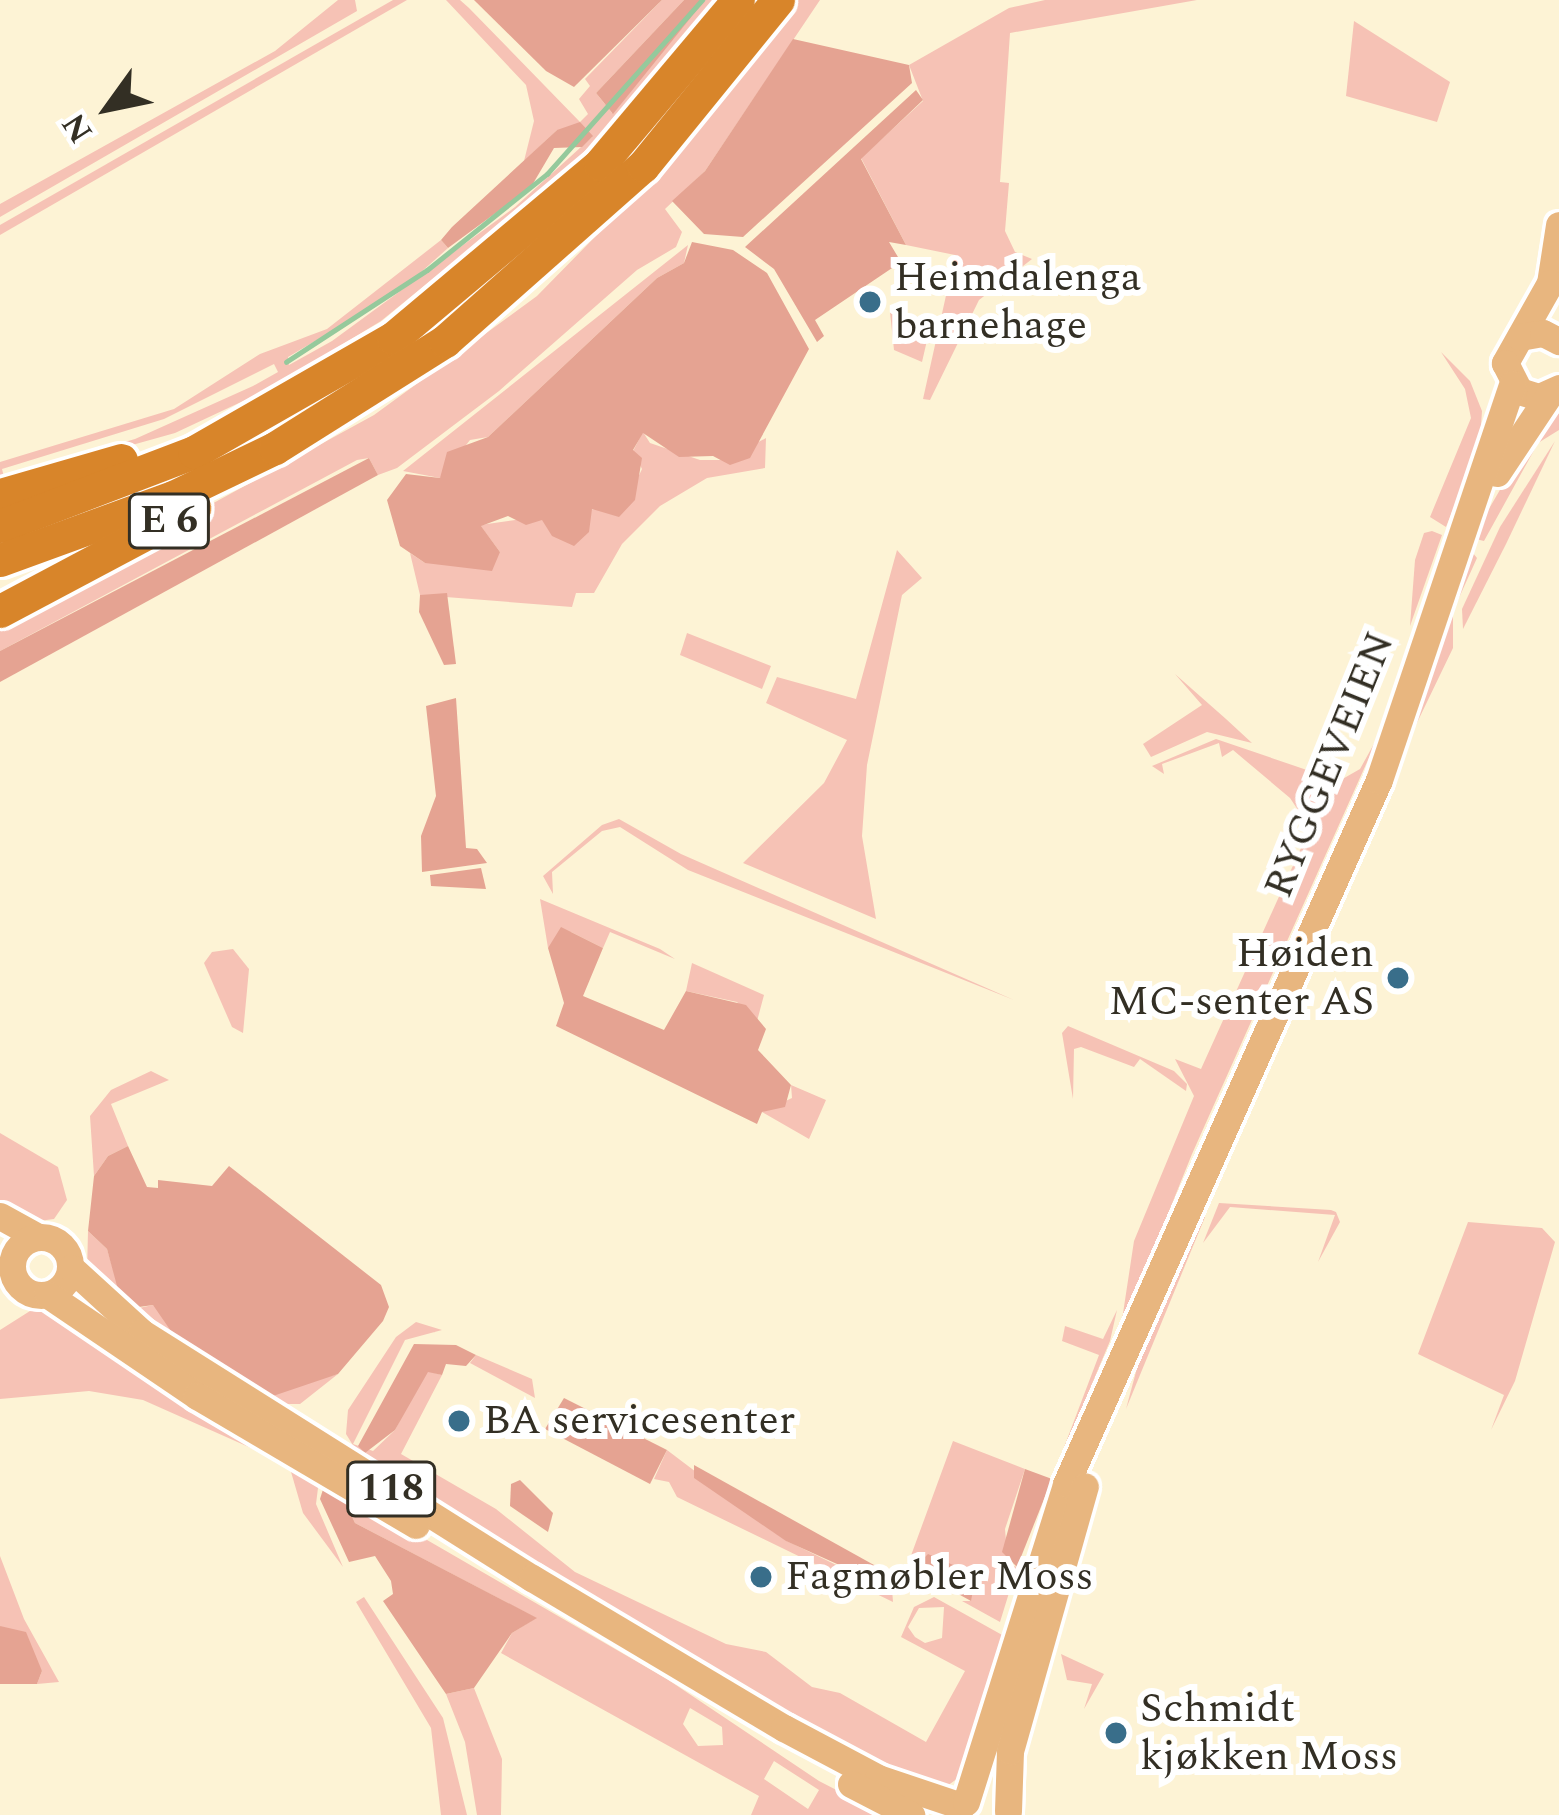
<!DOCTYPE html>
<meta charset="utf-8">
<style>
body{margin:0}
#map{position:relative;width:1559px;height:1815px;overflow:hidden;background:#fdf3d5;font-family:Spectral,serif}
div>[style]{position:absolute}
[style*='--x']{left:calc(var(--x)*1px);top:calc(var(--y)*1px);width:calc(var(--w)*1px);rotate:calc(var(--a)*1deg)}
.green>*{inset:0;background:#f6c2b5}
.forest>*{inset:0;background:#e5a392}
.stream>*{height:4.5px;margin:-2.25px;padding:0 2.25px;transform-origin:2.25px;border-radius:2.25px;background:#95c99c}
.roads{filter:drop-shadow(3px 0 #fff) drop-shadow(-3px 0 #fff) drop-shadow(0 3px #fff) drop-shadow(0 -3px #fff)}
.primary>*{height:27px;margin:-13.5px;padding:0 13.5px;transform-origin:13.5px;border-radius:13.5px;background:#e8b67f}
.primary>.ring{margin:-13.5px;padding:0;box-sizing:content-box;background:none;border:27px solid #e8b67f;border-radius:50%}
.motorway>*{height:33px;margin:-16.5px;padding:0 16.5px;transform-origin:16.5px;border-radius:16.5px;background:#d8852a}
.dots>*{width:33px;height:33px;translate:-50% -50%;box-sizing:border-box;border:6px solid #fff;border-radius:50%}
span{translate:-50% -50%;white-space:nowrap;text-align:center;line-height:1.15;-webkit-text-stroke:12px #fff;paint-order:stroke}
.shield-label span{padding:3px 9px;background:#fff;border:3px solid;border-radius:9px;-webkit-text-stroke-width:0}
.shield-label{font-size:39px;color:#332f24;font-weight:700}
.poi-label{font-size:42px;color:#332f24}
.left{translate:0 -50%;text-align:left}
.right{translate:-100% -50%;text-align:right}
.street-label{font-size:42px;color:#332f24}
.north{position:absolute;left:48px;top:48px;width:120px;height:120px;-webkit-text-stroke:9px #fff;paint-order:stroke;rotate:237deg;font-size:33px;font-weight:700;line-height:48px;text-align:center;color:#332f24}
.north::after{content:'';display:block;margin:auto;width:42px;height:54px;background:#332f24;clip-path:polygon(50% 0,100% 100%,50% 72%,0 100%)}
</style>
<div id="map">
<div class="green">
<i style="clip-path:polygon(338px 0,355px 0,357px 11px,0 217px,0 204px,275px 51px)"></i>
<i style="clip-path:polygon(393px 0,407px 0,0 235px,0 225px)"></i>
<i style="clip-path:polygon(evenodd,446px 0,460px 0,469px 8px,580px 122px,588px 114px,579px 99px,590px 86px,585px 79px,662px 0,684px 0,596px 93px,612px 113px,705px 0,718px 0,583px 157px,381px 321px,271px 388px,175px 433px,0 482px,0 462px,174px 409px,260px 354px,327px 329px,441px 240px,448px 248px,400px 291px,288px 357px,289px 365px,332px 341px,515px 207px,592px 137px,557px 130px,524px 161px,534px 121px,526px 85px,446px 0,274px 364px,278px 372px,253px 386px,135px 439px,4px 477px,2px 469px,164px 419px,274px 364px)"></i>
<i style="clip-path:polygon(798px 0,820px 0,705px 171px,665px 209px,682px 232px,676px 247px,637px 270px,499px 391px,397px 468px,378px 475px,369px 458px,357px 460px,0 651px,0 620px,374px 415px,537px 296px,686px 144px)"></i>
<i style="clip-path:polygon(1045px 0,1197px 0,1010px 33px,1000px 182px,1009px 183px,1005px 231px,1015px 252px,1032px 259px,979px 300px,930px 400px,923px 399px,955px 255px,906px 245px,861px 158px,923px 101px,909px 65px,1009px 8px)"></i>
<i style="clip-path:polygon(1354px 21px,1450px 82px,1437px 122px,1346px 96px)"></i>
<i style="clip-path:polygon(688px 245px,684px 263px,657px 278px,488px 437px,470px 440px,440px 478px,403px 471px)"></i>
<i style="clip-path:polygon(890px 312px,928px 336px,922px 362px,894px 350px)"></i>
<i style="clip-path:polygon(1441px 352px,1470px 381px,1482px 411px,1480px 441px,1446px 527px,1430px 517px,1471px 418px,1465px 389px)"></i>
<i style="clip-path:polygon(1559px 413px,1559px 430px,1538px 443px,1484px 541px,1472px 538px,1526px 445px)"></i>
<i style="clip-path:polygon(643px 432px,650px 443px,700px 460px,725px 460px,766px 438px,765px 468px,707px 478px,660px 506px,622px 544px,594px 593px,576px 593px,572px 607px,420px 595px,410px 553px,425px 563px,500px 552px,480px 525px,602px 508px,634px 486px,642px 469px,633px 451px)"></i>
<i style="clip-path:polygon(1555px 441px,1506px 544px,1463px 629px,1462px 609px,1500px 527px)"></i>
<i style="clip-path:polygon(1432px 531px,1442px 535px,1410px 626px,1415px 560px,1424px 533px)"></i>
<i style="clip-path:polygon(1468px 547px,1477px 558px,1453px 611px,1453px 648px,1401px 756px)"></i>
<i style="clip-path:polygon(897px 550px,922px 578px,902px 595px,867px 765px,862px 836px,876px 919px,743px 863px,824px 783px,847px 740px,766px 703px,777px 677px,856px 699px)"></i>
<i style="clip-path:polygon(687px 633px,771px 666px,762px 689px,680px 655px)"></i>
<i style="clip-path:polygon(1175px 674px,1226px 719px,1252px 743px,1207px 732px,1151px 757px,1143px 744px,1202px 705px)"></i>
<i style="clip-path:polygon(1380px 733px,1192px 1154px,1120px 1333px,1134px 1241px,1194px 1096px,1175px 1059px,1201px 1069px,1310px 828px,1290px 798px,1233px 750px,1222px 757px,1219px 743px,1162px 764px,1164px 774px,1152px 766px,1216px 739px,1339px 781px,1360px 769px)"></i>
<i style="clip-path:polygon(619px 819px,681px 854px,1014px 1000px,688px 870px,620px 827px,602px 831px,552px 872px,553px 894px,543px 876px,602px 825px)"></i>
<i style="clip-path:polygon(540px 899px,660px 949px,675px 959px,610px 932px,603px 948px,571px 932px,548px 948px)"></i>
<i style="clip-path:polygon(233px 949px,249px 969px,243px 1033px,232px 1027px,204px 963px,212px 952px)"></i>
<i style="clip-path:polygon(692px 963px,764px 995px,756px 1025px,737px 1002px,686px 991px)"></i>
<i style="clip-path:polygon(1068px 1026px,1174px 1071px,1187px 1084px,1186px 1091px,1140px 1059px,1134px 1067px,1081px 1047px,1074px 1049px,1073px 1099px,1062px 1033px)"></i>
<i style="clip-path:polygon(151px 1071px,169px 1080px,111px 1104px,128px 1146px,108px 1156px,94px 1176px,90px 1116px,111px 1090px)"></i>
<i style="clip-path:polygon(791px 1085px,826px 1100px,809px 1139px,762px 1112px,792px 1098px)"></i>
<i style="clip-path:polygon(0 1133px,58px 1167px,67px 1200px,54px 1219px,31px 1222px,0 1207px)"></i>
<i style="clip-path:polygon(1219px 1203px,1331px 1210px,1336px 1212px,1340px 1222px,1318px 1262px,1335px 1215px,1230px 1207px,1203px 1243px)"></i>
<i style="clip-path:polygon(1204px 1212px,1205px 1217px,1126px 1409px,1144px 1342px)"></i>
<i style="clip-path:polygon(1468px 1222px,1542px 1228px,1555px 1242px,1515px 1381px,1491px 1430px,1504px 1395px,1418px 1354px)"></i>
<i style="clip-path:polygon(88px 1231px,107px 1249px,119px 1289px,139px 1308px,153px 1305px,304px 1383px,338px 1374px,300px 1404px,277px 1404px,155px 1334px,87px 1273px)"></i>
<i style="clip-path:polygon(54px 1310px,319px 1480px,316px 1504px,343px 1567px,303px 1513px,289px 1465px,143px 1400px,89px 1391px,0 1399px,0 1330px,30px 1311px)"></i>
<i style="clip-path:polygon(1117px 1310px,1110px 1341px,1052px 1479px,1099px 1355px,1062px 1341px,1065px 1326px,1103px 1339px)"></i>
<i style="clip-path:polygon(evenodd,416px 1322px,442px 1330px,405px 1340px,353px 1444px,373px 1451px,395px 1430px,420px 1380px,428px 1371px,442px 1375px,401px 1454px,496px 1509px,575px 1572px,726px 1644px,766px 1652px,812px 1687px,840px 1693px,926px 1742px,965px 1671px,901px 1637px,914px 1607px,934px 1597px,1004px 1636px,961px 1776px,947px 1786px,905px 1780px,763px 1706px,359px 1455px,346px 1434px,348px 1410px,396px 1337px,416px 1322px,944px 1607px,942px 1638px,925px 1643px,915px 1637px,908px 1627px,919px 1608px,944px 1607px)"></i>
<i style="clip-path:polygon(476px 1355px,532px 1379px,535px 1398px,470px 1363px)"></i>
<i style="clip-path:polygon(953px 1441px,1025px 1469px,1005px 1529px,1008px 1564px,1017px 1567px,1000px 1622px,962px 1601px,971px 1601px,941px 1562px,918px 1558px,913px 1569px,909px 1561px)"></i>
<i style="clip-path:polygon(667px 1450px,787px 1541px,865px 1579px,891px 1575px,893px 1602px,677px 1497px,669px 1482px,654px 1479px)"></i>
<i style="clip-path:polygon(evenodd,339px 1489px,667px 1679px,819px 1781px,885px 1815px,751px 1815px,759px 1796px,501px 1653px,512px 1633px,536px 1618px,355px 1523px,339px 1489px,690px 1708px,722px 1727px,723px 1745px,698px 1746px,683px 1724px,690px 1708px,339px 1489px,774px 1761px,819px 1790px,808px 1809px,764px 1779px,774px 1761px)"></i>
<i style="clip-path:polygon(0 1556px,24px 1619px,59px 1682px,37px 1684px,42px 1671px,0 1626px)"></i>
<i style="clip-path:polygon(364px 1597px,443px 1718px,467px 1815px,441px 1815px,431px 1728px,356px 1602px)"></i>
<i style="clip-path:polygon(1061px 1654px,1104px 1674px,1084px 1709px,1092px 1684px,1067px 1680px)"></i>
<i style="clip-path:polygon(474px 1688px,502px 1759px,501px 1815px,477px 1815px,465px 1742px,446px 1694px)"></i>
</div>
<div class="forest">
<i style="clip-path:polygon(474px 0,662px 0,574px 87px,546px 71px)"></i>
<i style="clip-path:polygon(684px 0,705px 0,613px 114px,596px 93px)"></i>
<i style="clip-path:polygon(793px 39px,909px 65px,912px 83px,743px 237px,704px 234px,672px 201px,705px 171px)"></i>
<i style="clip-path:polygon(916px 90px,923px 100px,861px 159px,906px 245px,889px 242px,901px 262px,815px 320px,824px 336px,817px 342px,774px 269px,745px 247px)"></i>
<i style="clip-path:polygon(580px 122px,593px 136px,582px 147px,554px 148px,531px 187px,448px 248px,441px 240px,452px 227px,557px 130px)"></i>
<i style="clip-path:polygon(692px 242px,733px 250px,767px 273px,809px 349px,750px 458px,730px 465px,713px 456px,679px 457px,643px 433px,633px 450px,642px 458px,635px 500px,619px 517px,592px 509px,589px 532px,574px 546px,552px 536px,542px 520px,526px 525px,508px 516px,481px 526px,500px 552px,492px 571px,425px 563px,400px 546px,387px 500px,406px 474px,440px 478px,447px 452px,488px 437px,657px 278px,684px 263px)"></i>
<i style="clip-path:polygon(369px 458px,378px 475px,0 682px,0 651px)"></i>
<i style="clip-path:polygon(447px 593px,456px 664px,444px 665px,419px 612px,420px 595px)"></i>
<i style="clip-path:polygon(456px 698px,466px 848px,477px 849px,487px 863px,422px 872px,421px 836px,436px 796px,426px 706px)"></i>
<i style="clip-path:polygon(481px 868px,486px 889px,431px 886px,430px 875px)"></i>
<i style="clip-path:polygon(561px 927px,603px 948px,583px 996px,664px 1030px,686px 991px,746px 1005px,766px 1029px,758px 1050px,791px 1085px,785px 1107px,762px 1112px,757px 1124px,556px 1026px,564px 1003px,548px 948px)"></i>
<i style="clip-path:polygon(128px 1146px,147px 1187px,158px 1188px,158px 1180px,212px 1186px,229px 1166px,381px 1285px,389px 1307px,383px 1321px,338px 1374px,273px 1396px,173px 1334px,153px 1305px,132px 1308px,120px 1297px,107px 1249px,88px 1231px,94px 1176px,108px 1156px)"></i>
<i style="clip-path:polygon(414px 1344px,456px 1345px,476px 1355px,466px 1366px,446px 1364px,442px 1375px,428px 1372px,395px 1430px,365px 1453px,358px 1446px)"></i>
<i style="clip-path:polygon(564px 1398px,667px 1450px,650px 1484px,545px 1429px)"></i>
<i style="clip-path:polygon(694px 1465px,883px 1570px,877px 1582px,786px 1541px,694px 1478px)"></i>
<i style="clip-path:polygon(1025px 1469px,1052px 1479px,1017px 1567px,1002px 1552px)"></i>
<i style="clip-path:polygon(520px 1480px,553px 1513px,548px 1532px,510px 1506px,511px 1484px)"></i>
<i style="clip-path:polygon(325px 1483px,339px 1489px,355px 1523px,537px 1618px,512px 1633px,474px 1688px,446px 1694px,383px 1601px,393px 1594px,391px 1581px,375px 1556px,349px 1562px,320px 1499px)"></i>
<i style="clip-path:polygon(928px 1554px,976px 1575px,971px 1601px,913px 1569px)"></i>
<i style="clip-path:polygon(0 1626px,26px 1632px,42px 1671px,37px 1684px,0 1684px)"></i>
</div>
<div class="stream">
<i style="--x:286;--y:362;--w:168;--a:-33.1"></i>
<i style="--x:427;--y:270;--w:154;--a:-38.7"></i>
<i style="--x:547;--y:174;--w:233;--a:-48.3"></i>
</div>
<div class="roads">
<div class="primary">
<i style="--x:1559;--y:225;--w:59;--a:98.8"></i>
<i style="--x:1550;--y:283;--w:92;--a:119.4"></i>
<i style="--x:1505;--y:363;--w:31;--a:63"></i>
<i style="--x:1519;--y:391;--w:21;--a:17"></i>
<i style="--x:1539;--y:397;--w:22;--a:-24"></i>
<i style="--x:1520;--y:337;--w:23;--a:-10"></i>
<i style="--x:1543;--y:333;--w:18;--a:27"></i>
<i style="--x:1497;--y:473;--w:94;--a:-56.3"></i>
<i style="--x:0;--y:1216;--w:43;--a:28.9"></i>
<i class="ring" style="left:12px;top:1237px;width:31px;height:31px"></i>
<i style="--x:71;--y:1268;--w:95;--a:42.4"></i>
<i style="--x:141;--y:1332;--w:462;--a:32.2"></i>
<i style="--x:532;--y:1578;--w:293;--a:30.8"></i>
<i style="--x:784;--y:1728;--w:106;--a:28"></i>
<i style="--x:878;--y:1778;--w:88;--a:18.6"></i>
<i style="--x:48;--y:1295;--w:180;--a:34.1"></i>
<i style="--x:197;--y:1396;--w:254;--a:30.5"></i>
<i style="--x:851;--y:1784;--w:68;--a:27.3"></i>
<i style="--x:966;--y:1802;--w:333;--a:-72.5"></i>
<i style="--x:1066;--y:1484;--w:770;--a:-66.03"></i>
<i style="--x:1379;--y:780;--w:418;--a:-71.4"></i>
<i style="--x:1008;--y:1811;--w:60;--a:-88.1"></i>
<i style="--x:1010;--y:1751;--w:275;--a:-74.2"></i>
</div>
<div class="motorway">
<i style="--x:0;--y:495;--w:126;--a:-16.1"></i>
<i style="--x:0;--y:526;--w:208;--a:-20.9"></i>
<i style="--x:194;--y:452;--w:229;--a:-29.8"></i>
<i style="--x:393;--y:338;--w:270;--a:-40"></i>
<i style="--x:600;--y:164;--w:214;--a:-49.9"></i>
<i style="--x:0;--y:560;--w:184;--a:-20"></i>
<i style="--x:173;--y:497;--w:113;--a:-25.7"></i>
<i style="--x:275;--y:448;--w:201;--a:-32.2"></i>
<i style="--x:445;--y:341;--w:264;--a:-41.5"></i>
<i style="--x:643;--y:166;--w:214;--a:-50.9"></i>
<i style="--x:0;--y:611;--w:220;--a:-28"></i>
</div>
</div>
<div class="dots">
<i style="left:870px;top:302px;background:#396e8a"></i>
<i style="left:1398px;top:978px;background:#396e8a"></i>
<i style="left:459px;top:1421px;background:#396e8a"></i>
<i style="left:761px;top:1577px;background:#396e8a"></i>
<i style="left:1116px;top:1733px;background:#396e8a"></i>
</div>
<div class="shield-label">
<span style="left:169px;top:521px">E 6</span>
<span style="left:391px;top:1489px">118</span>
</div>
<div class="poi-label">
<span class="left" style="left:894px;top:302px">Heimdalenga<br>barnehage</span>
<span class="right" style="left:1374px;top:978px">Høiden<br>MC-senter AS</span>
<span class="left" style="left:483px;top:1421px">BA servicesenter</span>
<span class="left" style="left:785px;top:1577px">Fagmøbler Moss</span>
<span class="left" style="left:1140px;top:1733px">Schmidt<br>kjøkken Moss</span>
</div>
<div class="street-label">
<span style="left:1330px;top:765px;rotate:-68deg">RYGGEVEIEN</span>
</div>
<div class="north">N</div>
</div>
